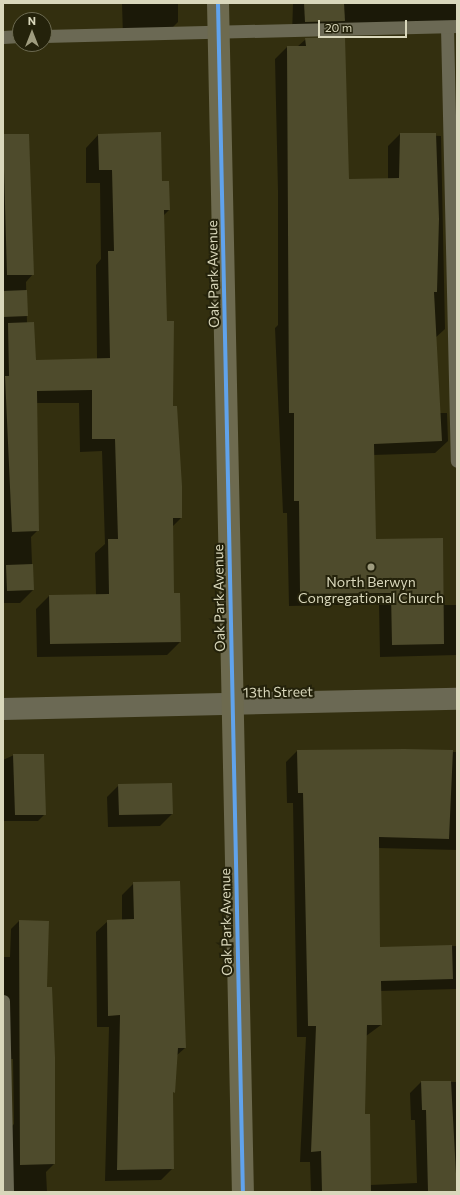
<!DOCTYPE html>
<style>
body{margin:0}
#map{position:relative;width:460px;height:1195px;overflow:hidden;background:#332f0f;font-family:Commissioner,sans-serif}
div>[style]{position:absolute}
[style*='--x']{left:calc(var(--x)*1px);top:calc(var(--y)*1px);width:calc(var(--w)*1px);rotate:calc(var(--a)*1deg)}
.shadow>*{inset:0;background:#0007}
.building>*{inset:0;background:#4e4b2c}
.lane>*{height:13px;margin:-6.5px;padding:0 6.5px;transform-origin:6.5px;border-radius:6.5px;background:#6b6954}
.street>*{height:22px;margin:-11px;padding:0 11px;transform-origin:11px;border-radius:11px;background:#6b6954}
.secondary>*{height:22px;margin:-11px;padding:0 11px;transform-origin:11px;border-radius:11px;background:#6d6a4f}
.cycleway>*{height:4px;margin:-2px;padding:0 2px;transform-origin:2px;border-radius:2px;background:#60a3ed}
.dots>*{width:11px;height:11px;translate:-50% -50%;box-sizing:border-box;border:2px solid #24220b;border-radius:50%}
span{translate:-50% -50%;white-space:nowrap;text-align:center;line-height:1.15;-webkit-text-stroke:4px #24220b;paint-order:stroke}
.street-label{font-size:14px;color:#d9d7bb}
.poi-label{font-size:14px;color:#d9d7bb}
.frame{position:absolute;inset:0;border:4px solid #d9d7bb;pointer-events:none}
.north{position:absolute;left:12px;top:12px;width:40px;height:40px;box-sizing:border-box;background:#24220b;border:1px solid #6c6a51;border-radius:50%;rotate:0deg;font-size:11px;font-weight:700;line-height:16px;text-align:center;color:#d9d7bb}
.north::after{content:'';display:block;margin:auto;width:14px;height:18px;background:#9f9c7f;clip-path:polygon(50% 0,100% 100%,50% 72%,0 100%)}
.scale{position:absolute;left:318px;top:20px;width:89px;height:18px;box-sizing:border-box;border:2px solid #d9d7bb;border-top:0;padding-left:5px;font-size:12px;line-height:14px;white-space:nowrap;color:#d9d7bb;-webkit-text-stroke:3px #24220b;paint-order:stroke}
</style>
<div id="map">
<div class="shadow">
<i style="clip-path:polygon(122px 3px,178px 3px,178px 22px,165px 35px,123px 37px)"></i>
<i style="clip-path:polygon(293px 3px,457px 3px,457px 29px,292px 35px)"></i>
<i style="clip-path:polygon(306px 39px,348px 180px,388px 179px,388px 146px,400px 134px,441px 136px,445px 329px,434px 339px,436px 413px,447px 413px,448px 441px,435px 453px,373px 455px,375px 540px,443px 605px,457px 605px,457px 655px,380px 657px,379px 604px,289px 606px,287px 513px,283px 513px,275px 328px,278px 325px,278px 192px,275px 59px,287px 47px,297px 47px)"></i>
<i style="clip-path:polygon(99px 134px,161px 182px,169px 210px,163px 216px,166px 322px,181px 518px,172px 527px,173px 594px,180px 642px,167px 655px,37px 657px,36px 609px,49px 596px,96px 595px,95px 553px,105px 544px,102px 451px,80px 452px,79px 403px,36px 403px,38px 530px,31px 537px,33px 590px,20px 603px,3px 603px,3px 135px,28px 135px,33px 274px,26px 282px,27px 323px,35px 361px,97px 359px,96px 265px,101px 259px,100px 183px,86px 183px,86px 148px)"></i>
<i style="clip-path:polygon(457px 137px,457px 341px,445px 149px)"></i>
<i style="clip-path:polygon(297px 751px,457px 752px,457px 850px,378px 848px,379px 948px,457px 946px,457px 989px,380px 991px,381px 1025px,366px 1036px,364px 1115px,370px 1185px,417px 1183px,415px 1120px,411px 1120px,410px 1093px,421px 1082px,457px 1082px,457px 1192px,311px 1192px,310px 1162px,300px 1162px,306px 1037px,297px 1037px,293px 803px,287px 803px,286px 762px)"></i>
<i style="clip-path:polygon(14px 755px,45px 814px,38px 821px,3px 821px,3px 760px)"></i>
<i style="clip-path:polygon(119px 785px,172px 814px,160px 826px,108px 827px,107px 797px)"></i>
<i style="clip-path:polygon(134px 883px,185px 1048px,176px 1056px,172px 1095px,173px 1168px,161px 1180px,105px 1181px,109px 1027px,97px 1027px,96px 932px,108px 921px,122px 920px,122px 895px)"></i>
<i style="clip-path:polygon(19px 921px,46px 988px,54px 1164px,46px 1172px,47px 1192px,6px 1192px,6px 1132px,14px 1124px,13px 1059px,4px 1059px,3px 957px,10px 957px,11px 929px)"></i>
</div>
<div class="building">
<i style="clip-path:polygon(304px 3px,344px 3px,345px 21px,305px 22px)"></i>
<i style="clip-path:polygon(345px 37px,349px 179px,399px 178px,400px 133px,436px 133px,439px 219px,437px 292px,434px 292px,442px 441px,374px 444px,376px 539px,443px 538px,444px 644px,392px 645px,391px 593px,300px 594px,299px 501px,294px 501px,294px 413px,289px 413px,287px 46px,306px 46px,305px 38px)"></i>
<i style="clip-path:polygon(161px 132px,162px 181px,169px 181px,170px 210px,164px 210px,167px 321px,174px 321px,173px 406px,177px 406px,182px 486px,182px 518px,173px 518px,174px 593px,180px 593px,181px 642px,50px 644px,49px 595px,109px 594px,108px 539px,118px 539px,115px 439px,92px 439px,92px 390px,37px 391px,39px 531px,12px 532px,5px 376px,9px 376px,8px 323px,34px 322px,36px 360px,110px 358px,108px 251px,114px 251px,112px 170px,99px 170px,98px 134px)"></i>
<i style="clip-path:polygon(3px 134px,29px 134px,34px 275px,7px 275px)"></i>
<i style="clip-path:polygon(27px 290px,28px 316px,3px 317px,3px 291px)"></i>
<i style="clip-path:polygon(33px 564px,34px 590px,7px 591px,6px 565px)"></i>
<i style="clip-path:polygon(404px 749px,453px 750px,449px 839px,379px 837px,380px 947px,452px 945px,453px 979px,381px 981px,382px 1025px,367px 1025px,365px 1114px,370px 1114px,371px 1192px,322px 1192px,321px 1151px,311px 1152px,316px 1026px,308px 1026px,303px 793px,298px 793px,297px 750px)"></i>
<i style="clip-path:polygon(13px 754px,44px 754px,46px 815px,15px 815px)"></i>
<i style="clip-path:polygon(172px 783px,173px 814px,119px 815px,118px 784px)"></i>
<i style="clip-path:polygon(180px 881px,186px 1048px,178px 1048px,175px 1093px,173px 1092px,174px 1169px,117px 1170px,120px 1015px,108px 1016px,107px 920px,134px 919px,133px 882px)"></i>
<i style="clip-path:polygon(19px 920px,49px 921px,47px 987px,52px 987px,55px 1057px,55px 1164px,20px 1165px)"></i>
<i style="clip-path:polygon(421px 1081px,451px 1081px,457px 1192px,428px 1192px,426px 1110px,422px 1110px)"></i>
</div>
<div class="lane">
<i style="--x:447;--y:27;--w:434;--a:88.7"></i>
<i style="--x:44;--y:36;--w:413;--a:-1.4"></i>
<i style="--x:3;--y:37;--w:17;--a:-3"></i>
<i style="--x:3;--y:1001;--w:191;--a:88.8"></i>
</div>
<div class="street">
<i style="--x:3;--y:709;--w:454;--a:-1.3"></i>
</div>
<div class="secondary">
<i style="--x:218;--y:3;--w:1189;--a:88.8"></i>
</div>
<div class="cycleway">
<i style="--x:218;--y:3;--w:1189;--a:88.8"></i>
</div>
<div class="dots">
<i style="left:371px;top:567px;background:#9f9c7f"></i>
</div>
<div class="street-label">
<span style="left:213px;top:274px;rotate:-91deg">Oak Park Avenue</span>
<span style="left:219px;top:598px;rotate:-91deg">Oak Park Avenue</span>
<span style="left:278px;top:692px;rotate:-1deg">13th Street</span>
<span style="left:226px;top:922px;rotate:-91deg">Oak Park Avenue</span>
</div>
<div class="poi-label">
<span style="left:371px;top:590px">North Berwyn<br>Congregational Church</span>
</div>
<div class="frame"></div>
<div class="north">N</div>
<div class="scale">20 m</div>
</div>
